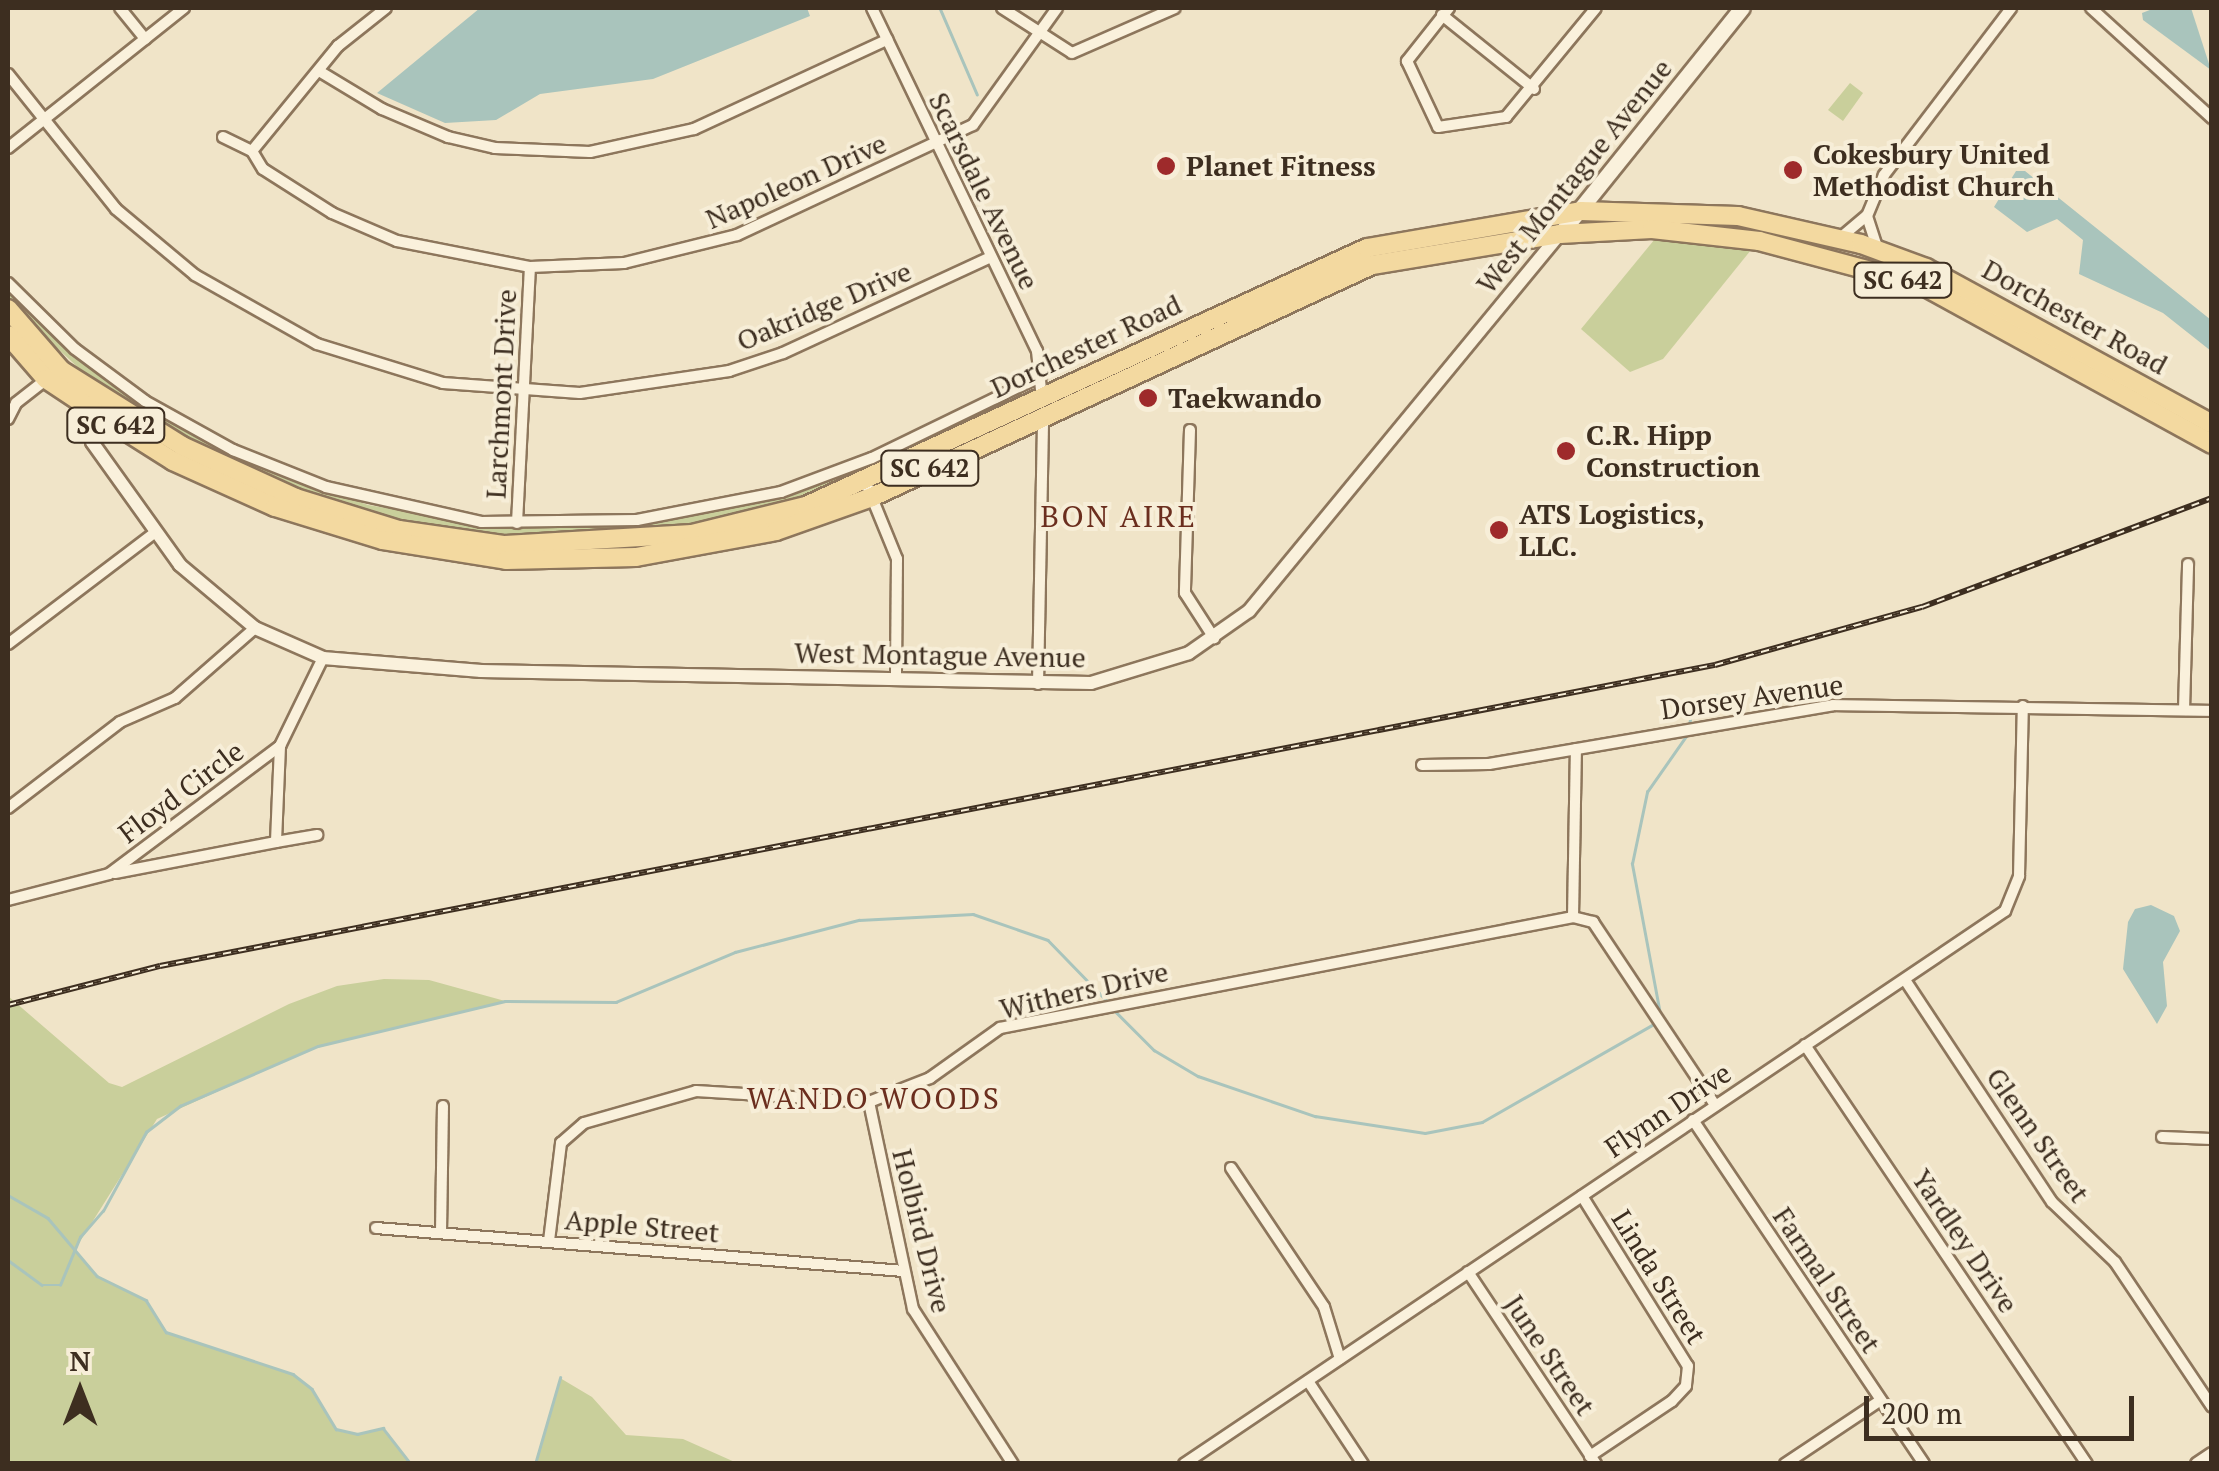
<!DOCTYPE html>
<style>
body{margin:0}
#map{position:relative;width:2219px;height:1471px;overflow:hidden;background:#f0e4c8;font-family:"PT Serif",serif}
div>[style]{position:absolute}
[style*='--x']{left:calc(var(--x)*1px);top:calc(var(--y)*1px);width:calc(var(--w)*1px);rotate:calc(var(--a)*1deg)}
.green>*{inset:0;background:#c9cf9b}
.water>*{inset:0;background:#a9c4bc}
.stream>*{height:2.5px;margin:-1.25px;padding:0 1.25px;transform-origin:1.25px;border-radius:1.25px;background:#a9c4bc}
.roads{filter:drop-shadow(2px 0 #8d765c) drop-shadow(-2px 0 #8d765c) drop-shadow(0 2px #8d765c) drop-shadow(0 -2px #8d765c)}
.minor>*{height:10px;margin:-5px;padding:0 5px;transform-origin:5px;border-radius:5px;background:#faf1dc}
.tertiary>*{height:12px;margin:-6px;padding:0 6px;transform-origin:6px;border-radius:6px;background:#faf1dc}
.secondary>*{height:15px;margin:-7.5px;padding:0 7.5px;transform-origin:7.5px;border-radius:7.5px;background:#faf1dc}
.primary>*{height:18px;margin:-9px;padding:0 9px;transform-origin:9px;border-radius:9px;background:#f3d9a0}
.rail>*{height:6px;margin-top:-3px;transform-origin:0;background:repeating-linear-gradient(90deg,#f7eed8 0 8px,#3d2e20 0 16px);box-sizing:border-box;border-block:2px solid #3d2e20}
.dots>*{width:28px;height:28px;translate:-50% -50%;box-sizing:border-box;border:5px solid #f7eed8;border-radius:50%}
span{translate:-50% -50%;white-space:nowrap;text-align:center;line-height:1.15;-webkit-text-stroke:8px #f7eed8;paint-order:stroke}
.shield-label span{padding:2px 8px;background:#f7eed8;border:2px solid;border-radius:8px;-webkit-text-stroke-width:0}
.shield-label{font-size:25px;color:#3d2e20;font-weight:700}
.poi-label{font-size:28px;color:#3d2e20;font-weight:700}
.left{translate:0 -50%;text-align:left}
.street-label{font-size:28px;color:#3d2e20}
.neighbourhood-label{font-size:30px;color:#6b2e1e;letter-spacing:2.5px}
.frame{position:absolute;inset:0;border:10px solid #3d2e20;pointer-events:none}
.north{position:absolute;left:30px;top:1341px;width:100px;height:100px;-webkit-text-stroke:8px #f7eed8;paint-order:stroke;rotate:0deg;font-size:28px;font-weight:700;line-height:40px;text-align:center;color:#3d2e20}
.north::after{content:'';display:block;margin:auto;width:35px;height:45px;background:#3d2e20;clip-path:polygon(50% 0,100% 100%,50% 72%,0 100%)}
.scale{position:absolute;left:1864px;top:1396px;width:270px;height:45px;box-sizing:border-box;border:5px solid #3d2e20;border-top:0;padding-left:12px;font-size:30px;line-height:35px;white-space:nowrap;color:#3d2e20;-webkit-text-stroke:8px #f7eed8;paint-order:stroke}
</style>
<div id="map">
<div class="green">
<i style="clip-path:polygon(1850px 83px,1863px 93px,1843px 121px,1828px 110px)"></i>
<i style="clip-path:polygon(1659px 234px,1755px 245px,1663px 359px,1630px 372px,1581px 329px)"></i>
<i style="clip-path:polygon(8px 291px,109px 381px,229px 455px,368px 505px,509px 528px,663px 522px,767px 501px,1030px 393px,828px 492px,660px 533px,504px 538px,384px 519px,235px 468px,85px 374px,8px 302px)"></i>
<i style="clip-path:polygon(384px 979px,429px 980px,505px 1001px,318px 1046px,157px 1119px,74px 1251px,97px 1276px,146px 1300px,167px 1332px,293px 1374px,312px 1389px,336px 1429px,357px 1434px,383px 1428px,411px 1463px,8px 1463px,8px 996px,109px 1083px,122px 1087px,289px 1004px,337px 986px)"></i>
<i style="clip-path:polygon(560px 1378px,592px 1397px,626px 1435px,683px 1439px,737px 1463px,535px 1463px)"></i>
</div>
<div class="water">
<i style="clip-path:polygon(480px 8px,807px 8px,810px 16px,653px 79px,540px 94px,496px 120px,445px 123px,377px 93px)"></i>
<i style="clip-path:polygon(2155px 8px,2191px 8px,2211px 70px,2143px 20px,2142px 13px)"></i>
<i style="clip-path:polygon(2016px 171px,2025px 171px,2211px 320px,2211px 351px,2163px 313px,2079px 274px,2083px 240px,2057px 219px,2027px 232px,1994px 207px)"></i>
<i style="clip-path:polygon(2151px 905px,2174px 916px,2180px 931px,2163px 962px,2167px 1006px,2157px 1024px,2123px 969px,2128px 922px,2135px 909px)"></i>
</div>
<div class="stream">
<i style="--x:940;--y:8;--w:94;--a:66.7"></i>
<i style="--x:1689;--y:725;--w:16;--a:-79"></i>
<i style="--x:1692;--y:709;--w:28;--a:-30"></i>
<i style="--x:1116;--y:1012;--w:54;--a:45"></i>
<i style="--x:1154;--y:1050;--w:51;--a:30.6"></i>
<i style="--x:1198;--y:1076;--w:124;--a:18.9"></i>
<i style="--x:1315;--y:1116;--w:111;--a:8.8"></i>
<i style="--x:1425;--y:1133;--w:58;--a:-10.9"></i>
<i style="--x:1482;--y:1122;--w:202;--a:-29.7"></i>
<i style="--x:1660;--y:1014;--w:153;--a:-100.6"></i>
<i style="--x:1632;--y:864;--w:74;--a:-78.2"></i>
<i style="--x:1647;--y:792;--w:73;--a:-55"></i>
<i style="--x:8;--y:1195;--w:46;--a:29.9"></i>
<i style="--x:48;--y:1218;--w:76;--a:49.8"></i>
<i style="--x:97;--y:1276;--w:55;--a:26.1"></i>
<i style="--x:146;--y:1300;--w:38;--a:58"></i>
<i style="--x:166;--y:1332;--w:134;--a:18.3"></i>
<i style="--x:293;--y:1374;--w:24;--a:38"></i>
<i style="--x:312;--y:1389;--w:47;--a:59"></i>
<i style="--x:336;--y:1429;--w:22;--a:13"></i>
<i style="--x:357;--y:1434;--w:27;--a:-13"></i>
<i style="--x:383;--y:1428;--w:46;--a:52.1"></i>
<i style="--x:8;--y:1260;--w:42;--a:36.3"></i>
<i style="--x:42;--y:1285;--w:18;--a:0"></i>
<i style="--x:60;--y:1285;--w:52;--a:-67.4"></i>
<i style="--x:80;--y:1237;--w:35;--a:-49"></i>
<i style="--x:103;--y:1211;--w:90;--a:-61.4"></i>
<i style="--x:146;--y:1132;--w:43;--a:-37.4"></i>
<i style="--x:180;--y:1106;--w:150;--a:-23.5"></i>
<i style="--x:318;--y:1046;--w:192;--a:-13.5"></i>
<i style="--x:505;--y:1001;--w:111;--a:0.5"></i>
<i style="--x:616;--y:1002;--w:129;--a:-22.8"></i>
<i style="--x:735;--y:952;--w:128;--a:-14.5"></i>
<i style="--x:859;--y:920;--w:114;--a:-3"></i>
<i style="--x:973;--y:914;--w:79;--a:19.1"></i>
<i style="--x:1048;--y:940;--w:86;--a:45.9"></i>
<i style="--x:535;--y:1464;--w:90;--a:-73.8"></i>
</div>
<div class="roads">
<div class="minor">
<i style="--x:120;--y:8;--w:40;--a:51"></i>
<i style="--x:872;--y:8;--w:381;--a:64.3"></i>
<i style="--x:1037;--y:351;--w:48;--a:84.1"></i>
<i style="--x:1002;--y:8;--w:83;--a:32.7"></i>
<i style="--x:1072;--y:53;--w:112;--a:-23.6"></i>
<i style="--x:1449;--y:8;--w:68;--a:128.4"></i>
<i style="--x:1407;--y:61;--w:73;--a:64.8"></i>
<i style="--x:1438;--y:127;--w:69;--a:-8.4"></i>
<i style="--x:1506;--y:117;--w:141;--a:-50.5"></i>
<i style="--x:2091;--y:8;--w:164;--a:42.3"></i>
<i style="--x:1442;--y:15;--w:118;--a:38.8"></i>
<i style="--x:319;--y:71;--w:74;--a:31.1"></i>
<i style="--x:382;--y:109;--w:72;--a:23"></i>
<i style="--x:448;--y:137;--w:48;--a:13.2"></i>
<i style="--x:495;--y:148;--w:95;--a:2.4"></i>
<i style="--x:590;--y:152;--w:107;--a:-12.5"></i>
<i style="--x:694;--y:129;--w:213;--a:-24.8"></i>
<i style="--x:8;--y:74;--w:173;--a:51.3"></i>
<i style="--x:116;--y:209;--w:103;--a:39.9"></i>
<i style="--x:195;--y:275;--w:140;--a:29.5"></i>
<i style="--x:317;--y:344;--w:132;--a:17.2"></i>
<i style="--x:443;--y:383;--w:137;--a:4.2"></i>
<i style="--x:580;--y:393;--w:151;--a:-8.4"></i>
<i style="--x:729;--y:371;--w:57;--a:-18.4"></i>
<i style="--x:783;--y:353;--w:229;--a:-24.8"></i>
<i style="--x:223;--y:137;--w:32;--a:26"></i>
<i style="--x:252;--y:151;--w:21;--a:59"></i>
<i style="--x:263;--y:169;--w:82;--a:32.5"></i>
<i style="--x:332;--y:213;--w:71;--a:23.3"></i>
<i style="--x:397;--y:241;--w:136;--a:11.1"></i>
<i style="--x:530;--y:267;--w:94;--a:-2.4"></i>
<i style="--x:624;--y:263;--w:116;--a:-13.9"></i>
<i style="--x:737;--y:235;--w:260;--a:-25"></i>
<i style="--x:973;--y:125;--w:144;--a:-54.3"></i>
<i style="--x:8;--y:148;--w:225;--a:-38.5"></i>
<i style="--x:252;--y:151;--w:136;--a:-50.7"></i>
<i style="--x:338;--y:46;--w:61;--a:-38.4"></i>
<i style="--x:1840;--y:238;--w:34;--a:-40"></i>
<i style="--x:1877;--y:247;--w:33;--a:-108"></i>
<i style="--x:1867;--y:216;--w:44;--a:-67.5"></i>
<i style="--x:1884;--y:175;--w:210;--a:-52.7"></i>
<i style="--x:8;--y:283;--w:94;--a:44.6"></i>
<i style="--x:75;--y:349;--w:87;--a:36.6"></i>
<i style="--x:145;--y:401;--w:101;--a:29.1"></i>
<i style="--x:233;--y:450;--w:100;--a:21.7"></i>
<i style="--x:326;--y:487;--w:159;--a:12.7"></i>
<i style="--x:481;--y:522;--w:156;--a:-0.7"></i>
<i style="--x:637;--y:520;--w:147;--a:-11"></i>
<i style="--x:781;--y:492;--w:97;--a:-20.5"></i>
<i style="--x:872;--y:458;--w:188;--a:-25.9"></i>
<i style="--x:8;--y:419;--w:18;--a:-63"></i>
<i style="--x:16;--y:403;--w:41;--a:-38"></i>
<i style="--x:1190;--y:430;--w:163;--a:91.8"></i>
<i style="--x:1185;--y:593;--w:54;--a:57.2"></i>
<i style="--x:866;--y:483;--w:82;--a:67.8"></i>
<i style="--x:897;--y:559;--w:121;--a:90.5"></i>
<i style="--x:517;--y:523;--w:256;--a:-87.1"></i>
<i style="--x:8;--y:644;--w:183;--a:-37.2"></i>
<i style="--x:1038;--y:684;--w:268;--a:-88.9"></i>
<i style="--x:2184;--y:710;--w:146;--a:-88.4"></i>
<i style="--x:280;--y:746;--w:96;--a:92.4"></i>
<i style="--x:276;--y:842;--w:42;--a:-9.7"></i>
<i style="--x:1422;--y:765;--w:67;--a:-0.9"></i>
<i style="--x:1489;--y:764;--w:349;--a:-9.7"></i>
<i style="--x:1833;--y:705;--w:379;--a:0.9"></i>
<i style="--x:8;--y:808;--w:141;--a:-37.5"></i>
<i style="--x:120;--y:722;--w:60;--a:-23.6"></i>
<i style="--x:175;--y:698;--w:106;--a:-41.2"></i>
<i style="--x:115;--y:873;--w:164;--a:-10.9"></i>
<i style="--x:8;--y:900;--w:104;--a:-14.4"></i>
<i style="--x:109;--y:874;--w:214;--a:-36.8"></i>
<i style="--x:280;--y:746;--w:98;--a:-64"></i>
<i style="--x:1573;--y:917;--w:168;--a:-89"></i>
<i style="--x:1905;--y:980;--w:266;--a:56.5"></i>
<i style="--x:2052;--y:1202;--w:87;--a:43.6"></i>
<i style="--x:2115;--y:1262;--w:174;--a:56.2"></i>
<i style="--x:1805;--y:1045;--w:505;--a:56.06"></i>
<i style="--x:869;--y:1102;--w:212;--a:78"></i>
<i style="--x:913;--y:1309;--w:184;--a:57.2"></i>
<i style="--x:1693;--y:1120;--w:414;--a:56.1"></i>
<i style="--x:2162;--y:1137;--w:50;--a:2.3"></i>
<i style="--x:1231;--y:1168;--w:167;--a:56.2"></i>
<i style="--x:1324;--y:1307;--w:54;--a:72.9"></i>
<i style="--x:1582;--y:1196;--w:200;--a:58.1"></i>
<i style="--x:1688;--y:1366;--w:20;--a:96"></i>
<i style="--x:1686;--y:1386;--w:21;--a:133"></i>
<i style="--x:1672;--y:1401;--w:99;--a:146.1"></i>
<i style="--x:376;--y:1228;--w:529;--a:4.66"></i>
<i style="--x:441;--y:1232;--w:126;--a:-89.1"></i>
<i style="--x:549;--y:1241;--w:99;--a:-83"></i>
<i style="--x:561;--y:1143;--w:30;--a:-41"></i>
<i style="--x:584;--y:1123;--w:116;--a:-15.9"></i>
<i style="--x:696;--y:1091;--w:173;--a:3.6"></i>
<i style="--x:869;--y:1102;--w:66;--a:-21.5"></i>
<i style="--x:930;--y:1078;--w:86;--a:-35.5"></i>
<i style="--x:1000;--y:1028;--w:584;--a:-10.96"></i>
<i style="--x:1573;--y:917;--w:21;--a:14"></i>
<i style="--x:1593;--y:922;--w:220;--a:56.3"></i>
<i style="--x:1468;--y:1272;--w:231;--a:56.3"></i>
<i style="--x:1308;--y:1381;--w:100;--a:56.5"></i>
<i style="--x:1184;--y:1464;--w:990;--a:-33.96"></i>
<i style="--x:2005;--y:911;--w:38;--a:-68"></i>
<i style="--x:2019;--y:876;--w:170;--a:-88.7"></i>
<i style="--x:1785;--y:1464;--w:115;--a:-33.7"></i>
</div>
<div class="tertiary">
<i style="--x:108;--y:414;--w:32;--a:120"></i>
<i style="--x:92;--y:442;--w:151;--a:54.4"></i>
<i style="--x:180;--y:565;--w:98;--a:40"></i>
<i style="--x:255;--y:628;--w:74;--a:23.8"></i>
<i style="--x:323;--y:658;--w:159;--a:4.7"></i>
<i style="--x:481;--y:671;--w:610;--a:1.13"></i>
<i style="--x:1091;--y:683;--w:102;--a:-17"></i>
<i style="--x:1189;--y:653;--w:73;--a:-35"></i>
<i style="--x:1249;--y:611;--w:489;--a:-50.5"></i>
<i style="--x:2197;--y:1464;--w:18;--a:-34"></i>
</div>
<div class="secondary">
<i style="--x:1560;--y:234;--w:290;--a:-51.2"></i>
</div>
<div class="primary">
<i style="--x:8;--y:309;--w:81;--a:49"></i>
<i style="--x:61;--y:370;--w:143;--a:32.1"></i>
<i style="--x:182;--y:446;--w:125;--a:24.5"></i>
<i style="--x:296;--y:498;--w:108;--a:17.3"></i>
<i style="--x:399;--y:530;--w:107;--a:8.1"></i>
<i style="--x:505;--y:545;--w:187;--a:-3.4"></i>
<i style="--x:692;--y:534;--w:117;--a:-13.8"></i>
<i style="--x:806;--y:506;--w:617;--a:-24.7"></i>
<i style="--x:1367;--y:248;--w:217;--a:-9.8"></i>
<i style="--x:1581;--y:211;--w:157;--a:1.8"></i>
<i style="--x:1738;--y:216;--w:126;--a:12.8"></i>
<i style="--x:1861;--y:244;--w:69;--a:20.3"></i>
<i style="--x:1926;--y:268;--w:326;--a:28.6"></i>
<i style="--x:8;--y:335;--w:58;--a:49.2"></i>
<i style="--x:46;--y:379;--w:71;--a:33.5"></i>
<i style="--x:105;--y:418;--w:80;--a:32.3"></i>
<i style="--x:173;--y:461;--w:112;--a:24.3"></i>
<i style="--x:275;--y:507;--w:113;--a:17"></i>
<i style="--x:383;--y:540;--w:125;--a:9.2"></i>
<i style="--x:506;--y:560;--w:130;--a:-1.3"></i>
<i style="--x:636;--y:557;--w:142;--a:-10.5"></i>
<i style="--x:776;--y:531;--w:102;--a:-19.5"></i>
<i style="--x:872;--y:497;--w:551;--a:-24.89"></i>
<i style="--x:1372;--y:265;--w:191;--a:-9.4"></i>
<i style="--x:1560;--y:234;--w:92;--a:-3.1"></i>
<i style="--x:1652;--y:229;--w:108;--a:6.4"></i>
<i style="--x:1759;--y:241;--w:167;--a:15"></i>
<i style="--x:1920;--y:284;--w:333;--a:28.7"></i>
</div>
</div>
<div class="rail">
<i style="--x:8;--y:1005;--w:157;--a:-14.4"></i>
<i style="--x:160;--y:966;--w:1584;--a:-10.96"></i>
<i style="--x:1715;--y:665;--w:215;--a:-15.7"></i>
<i style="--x:1922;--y:607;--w:310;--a:-20.6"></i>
</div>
<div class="dots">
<i style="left:1166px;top:166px;background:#9e2a2b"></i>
<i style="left:1793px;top:170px;background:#9e2a2b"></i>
<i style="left:1148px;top:398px;background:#9e2a2b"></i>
<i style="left:1566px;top:451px;background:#9e2a2b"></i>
<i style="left:1499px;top:530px;background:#9e2a2b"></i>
</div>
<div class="shield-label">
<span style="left:1903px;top:280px">SC 642</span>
<span style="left:116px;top:425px">SC 642</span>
<span style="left:930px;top:468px">SC 642</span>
</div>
<div class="poi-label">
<span class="left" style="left:1813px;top:170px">Cokesbury United<br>Methodist Church</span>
<span class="left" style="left:1186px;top:166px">Planet Fitness</span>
<span class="left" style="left:1168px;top:398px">Taekwando</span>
<span class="left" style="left:1586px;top:451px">C.R. Hipp<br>Construction</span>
<span class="left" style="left:1519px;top:530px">ATS Logistics,<br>LLC.</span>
</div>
<div class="street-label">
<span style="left:1574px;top:176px;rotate:-51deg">West Montague Avenue</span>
<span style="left:796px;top:181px;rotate:-24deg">Napoleon Drive</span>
<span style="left:984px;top:191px;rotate:64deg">Scarsdale Avenue</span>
<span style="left:824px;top:306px;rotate:-23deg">Oakridge Drive</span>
<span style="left:2075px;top:317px;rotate:29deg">Dorchester Road</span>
<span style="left:1086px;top:346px;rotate:-25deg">Dorchester Road</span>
<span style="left:501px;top:394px;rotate:-87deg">Larchmont Drive</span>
<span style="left:940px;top:655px;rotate:1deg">West Montague Avenue</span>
<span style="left:1752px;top:697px;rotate:-8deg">Dorsey Avenue</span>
<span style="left:181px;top:792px;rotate:-37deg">Floyd Circle</span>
<span style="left:1084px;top:990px;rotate:-13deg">Withers Drive</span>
<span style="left:1668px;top:1110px;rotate:-34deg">Flynn Drive</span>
<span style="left:2038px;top:1135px;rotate:55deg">Glenn Street</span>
<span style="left:642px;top:1226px;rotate:5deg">Apple Street</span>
<span style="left:922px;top:1231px;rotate:76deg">Holbird Drive</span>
<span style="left:1965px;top:1241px;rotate:56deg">Yardley Drive</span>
<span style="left:1659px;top:1277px;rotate:58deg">Linda Street</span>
<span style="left:1827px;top:1280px;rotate:56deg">Farmal Street</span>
<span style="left:1550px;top:1355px;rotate:56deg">June Street</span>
</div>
<div class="neighbourhood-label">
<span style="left:1119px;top:516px">BON AIRE</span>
<span style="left:874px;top:1098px">WANDO WOODS</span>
</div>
<div class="frame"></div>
<div class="north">N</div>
<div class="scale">200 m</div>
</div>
